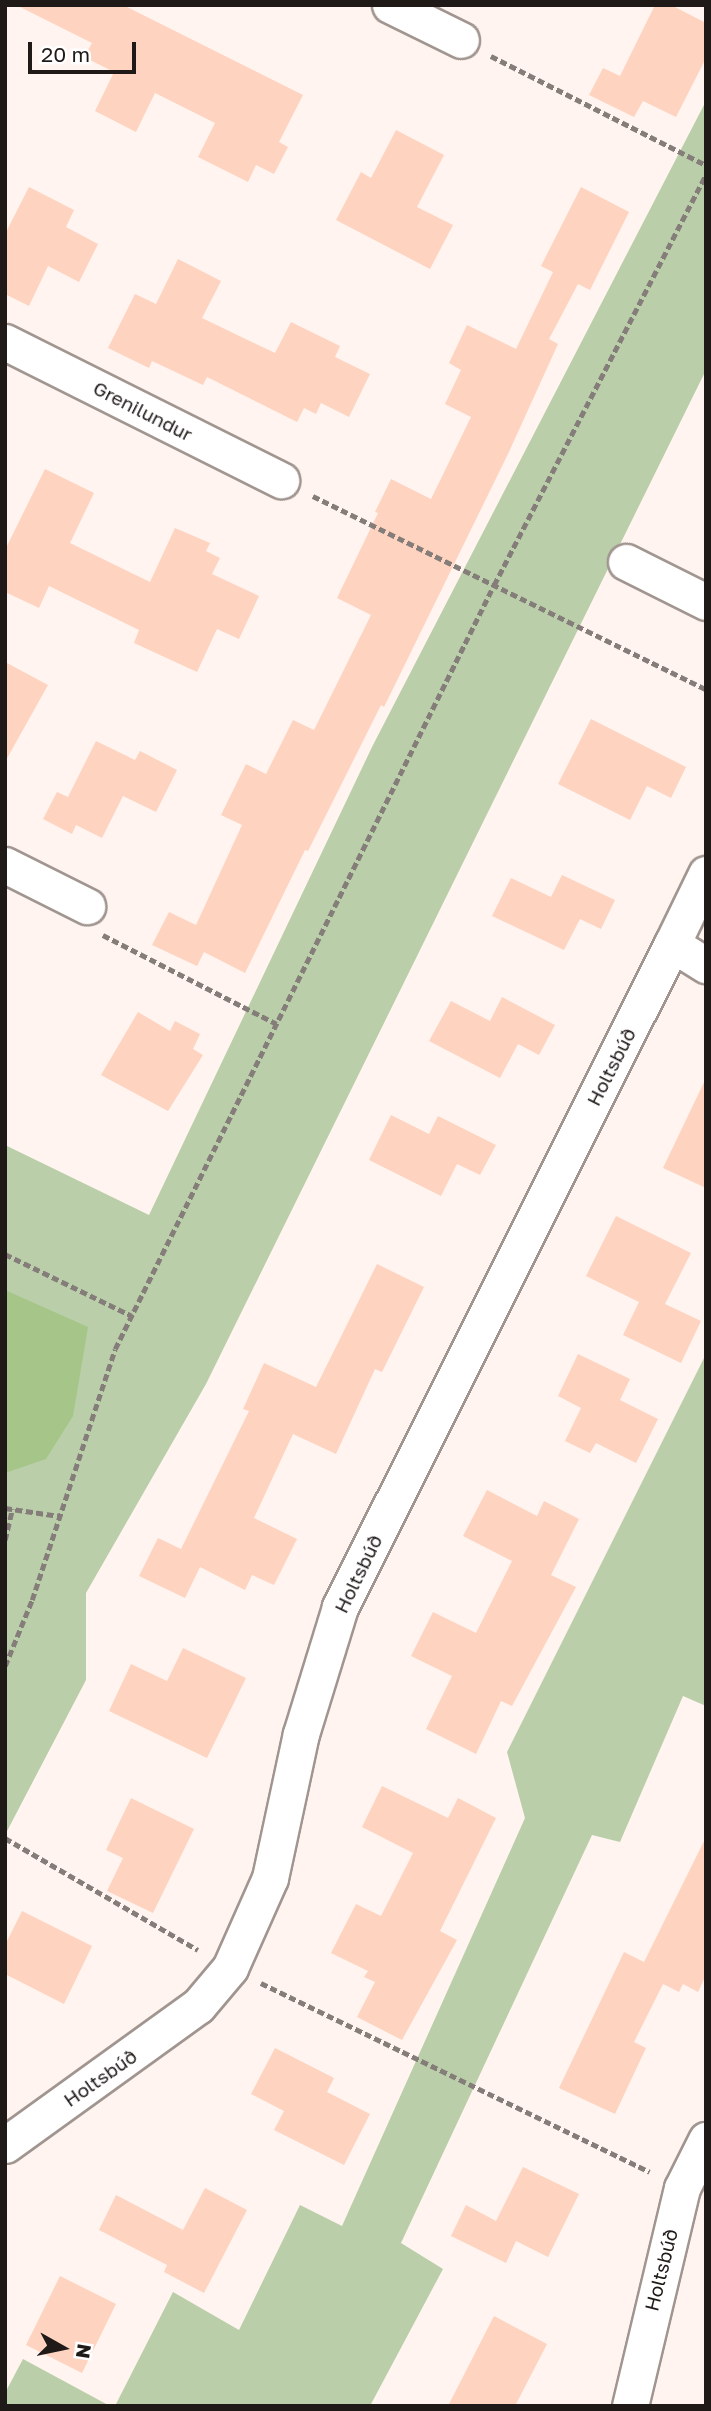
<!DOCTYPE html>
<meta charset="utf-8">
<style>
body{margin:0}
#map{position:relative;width:711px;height:2411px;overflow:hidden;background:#fff4ef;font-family:"Golos Text",sans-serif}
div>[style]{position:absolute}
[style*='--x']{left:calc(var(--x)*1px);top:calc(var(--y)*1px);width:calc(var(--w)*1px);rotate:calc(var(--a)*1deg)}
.green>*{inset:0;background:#bacea9}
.forest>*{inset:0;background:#a5c688}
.building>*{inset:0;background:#fed3c0}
.path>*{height:4.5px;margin-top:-2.25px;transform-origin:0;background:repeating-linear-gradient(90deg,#857d79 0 7px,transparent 0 10.5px)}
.roads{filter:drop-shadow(2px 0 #a19590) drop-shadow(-2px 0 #a19590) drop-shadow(0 2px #a19590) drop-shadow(0 -2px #a19590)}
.minor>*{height:35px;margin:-17.5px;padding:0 17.5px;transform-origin:17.5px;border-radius:17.5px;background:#fff}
span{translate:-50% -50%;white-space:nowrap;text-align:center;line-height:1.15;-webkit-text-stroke:5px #fff;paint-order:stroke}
.street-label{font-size:19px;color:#1f1a18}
.frame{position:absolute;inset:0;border:7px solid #1f1a18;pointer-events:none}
.north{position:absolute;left:28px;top:2313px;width:70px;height:70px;-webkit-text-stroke:5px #fff;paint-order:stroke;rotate:99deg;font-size:19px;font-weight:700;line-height:28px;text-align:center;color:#1f1a18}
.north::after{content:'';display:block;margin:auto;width:24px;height:32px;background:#1f1a18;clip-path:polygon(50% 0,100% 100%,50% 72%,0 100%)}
.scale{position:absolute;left:28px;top:42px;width:108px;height:32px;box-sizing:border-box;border:4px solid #1f1a18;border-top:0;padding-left:9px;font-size:21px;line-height:24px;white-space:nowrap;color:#1f1a18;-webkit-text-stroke:5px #fff;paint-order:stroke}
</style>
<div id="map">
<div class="green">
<i style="clip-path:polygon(706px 101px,706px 370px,206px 1384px,86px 1593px,86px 1680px,5px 1835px,5px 1145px,149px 1215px,373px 745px)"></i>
<i style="clip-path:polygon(706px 1354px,706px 1706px,683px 1696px,620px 1842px,592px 1835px,401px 2243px,443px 2269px,370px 2406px,115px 2406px,173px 2292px,239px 2330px,300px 2205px,342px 2226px,525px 1818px,507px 1752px)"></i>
<i style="clip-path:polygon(23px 2359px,110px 2406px,5px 2406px,5px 2393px)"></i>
</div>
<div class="forest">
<i style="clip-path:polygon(5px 1290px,88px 1327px,73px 1416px,46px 1459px,5px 1473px)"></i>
</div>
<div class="building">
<i style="clip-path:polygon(16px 5px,123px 5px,303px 95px,279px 142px,288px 147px,274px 174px,256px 165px,248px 182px,198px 157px,215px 123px,155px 93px,136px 132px,95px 111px,114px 72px,84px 57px,92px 43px)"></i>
<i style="clip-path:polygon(655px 5px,671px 5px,706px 23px,706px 58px,676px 117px,643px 101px,634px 117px,589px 95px,603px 68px,620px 76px)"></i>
<i style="clip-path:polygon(396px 130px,444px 155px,417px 207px,453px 225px,430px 269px,336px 220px,361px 172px,371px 178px)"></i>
<i style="clip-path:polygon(29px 187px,74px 210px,66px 227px,98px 244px,79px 282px,48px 266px,29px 306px,5px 294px,5px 234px)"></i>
<i style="clip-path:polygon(581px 187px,629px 212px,590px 290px,578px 284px,549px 339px,558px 344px,508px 454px,384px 707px,381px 705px,308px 851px,305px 850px,245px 973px,204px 952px,197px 966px,152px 945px,169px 912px,196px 925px,242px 825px,221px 815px,246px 764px,266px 774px,293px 720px,314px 730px,371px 615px,337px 598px,378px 513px,375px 512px,391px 479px,431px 499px,471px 417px,445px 404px,461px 370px,449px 363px,467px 325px,516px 349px,553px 272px,541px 266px)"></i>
<i style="clip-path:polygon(178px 259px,221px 281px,202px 318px,275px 353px,291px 322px,340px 346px,335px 357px,370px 374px,349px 417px,321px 403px,316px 414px,304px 408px,297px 422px,207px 377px,203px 385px,152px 361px,149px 368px,108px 348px,135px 294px,156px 304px)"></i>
<i style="clip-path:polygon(45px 469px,94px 493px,70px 543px,150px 582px,175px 528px,210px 543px,206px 551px,220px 558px,212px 574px,259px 596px,239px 639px,217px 629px,197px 672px,134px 643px,139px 630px,49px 586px,39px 608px,5px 592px,5px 550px)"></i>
<i style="clip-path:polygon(5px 662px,48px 685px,5px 762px)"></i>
<i style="clip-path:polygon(591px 719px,686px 767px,671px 798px,647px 786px,630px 820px,558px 784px)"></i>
<i style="clip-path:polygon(96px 741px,135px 760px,140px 751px,177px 770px,156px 812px,123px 796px,102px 838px,76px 825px,72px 834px,43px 819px,57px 792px,68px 797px)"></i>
<i style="clip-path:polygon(562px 875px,615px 900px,601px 929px,580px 919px,564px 950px,492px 916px,511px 878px,551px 897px)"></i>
<i style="clip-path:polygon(502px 997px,555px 1025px,539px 1055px,518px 1044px,500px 1078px,429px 1041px,451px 1001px,490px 1021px)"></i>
<i style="clip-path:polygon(138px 1012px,170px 1031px,175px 1021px,200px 1034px,193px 1049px,203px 1055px,168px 1111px,101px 1075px)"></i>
<i style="clip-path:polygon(706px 1078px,706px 1188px,663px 1168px)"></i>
<i style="clip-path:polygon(391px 1115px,429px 1134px,438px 1116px,496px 1145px,480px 1175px,457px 1164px,441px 1196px,369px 1160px)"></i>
<i style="clip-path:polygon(616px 1216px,691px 1253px,665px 1304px,701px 1321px,681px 1363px,623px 1335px,639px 1302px,586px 1276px)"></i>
<i style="clip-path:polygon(377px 1264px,424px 1287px,382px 1372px,375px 1369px,336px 1454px,293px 1434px,254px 1518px,297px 1539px,274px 1585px,252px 1575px,245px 1590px,200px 1567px,185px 1598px,139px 1576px,158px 1538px,181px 1549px,249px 1411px,243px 1409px,264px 1363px,316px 1387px)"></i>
<i style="clip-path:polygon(578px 1354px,630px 1379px,620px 1400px,658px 1419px,636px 1463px,596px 1443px,590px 1453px,565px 1441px,581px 1408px,558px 1396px)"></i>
<i style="clip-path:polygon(487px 1490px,537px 1516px,544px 1501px,579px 1519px,551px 1575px,576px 1587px,512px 1706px,501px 1701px,476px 1754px,426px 1729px,452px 1676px,411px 1656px,433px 1612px,476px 1633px,512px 1561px,463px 1536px)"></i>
<i style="clip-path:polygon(183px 1648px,246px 1678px,207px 1758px,109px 1711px,131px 1664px,167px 1681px)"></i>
<i style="clip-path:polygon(382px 1786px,448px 1818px,458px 1798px,496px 1818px,440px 1931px,457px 1940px,402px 2040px,357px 2017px,375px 1982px,364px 1977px,368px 1971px,331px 1953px,356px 1904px,381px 1916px,413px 1853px,362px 1827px)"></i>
<i style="clip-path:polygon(131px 1798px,194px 1829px,153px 1913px,107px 1891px,123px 1858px,106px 1850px)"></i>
<i style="clip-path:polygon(706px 1837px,706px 1975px,698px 1992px,683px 1984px,679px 1992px,663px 1984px,634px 2042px,646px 2048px,615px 2114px,559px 2088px,624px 1952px,644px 1962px)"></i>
<i style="clip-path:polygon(22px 1911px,92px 1946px,64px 2004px,5px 1974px,5px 1945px)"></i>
<i style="clip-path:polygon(275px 2048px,334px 2078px,327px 2092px,370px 2114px,344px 2165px,274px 2130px,284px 2111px,251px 2094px)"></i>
<i style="clip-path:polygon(523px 2167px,579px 2194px,548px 2257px,516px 2241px,506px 2263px,451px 2236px,466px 2205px,496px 2221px)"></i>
<i style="clip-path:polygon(205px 2188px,247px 2210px,204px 2293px,164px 2272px,167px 2265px,99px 2230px,116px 2195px,183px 2230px)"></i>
<i style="clip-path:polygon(60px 2276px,116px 2304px,82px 2373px,26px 2345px)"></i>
<i style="clip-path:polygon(494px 2316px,547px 2344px,515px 2406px,448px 2406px)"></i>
</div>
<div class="path">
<i style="--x:491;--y:56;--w:241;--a:26.9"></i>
<i style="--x:313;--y:496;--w:438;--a:26.2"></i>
<i style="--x:103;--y:935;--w:195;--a:27.1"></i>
<i style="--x:5;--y:1254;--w:141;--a:26"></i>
<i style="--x:5;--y:1508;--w:55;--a:8.4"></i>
<i style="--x:5;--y:1540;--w:32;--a:-77"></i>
<i style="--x:5;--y:1666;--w:71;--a:-67.8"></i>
<i style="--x:32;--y:1600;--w:264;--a:-71.7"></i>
<i style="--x:115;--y:1349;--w:853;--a:-63.62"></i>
<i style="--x:494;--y:585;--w:462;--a:-62.7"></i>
<i style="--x:5;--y:1838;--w:223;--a:30.1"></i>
<i style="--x:261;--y:1983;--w:432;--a:25.9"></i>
</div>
<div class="roads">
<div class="minor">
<i style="--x:390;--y:5;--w:79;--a:26.2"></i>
<i style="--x:5;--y:342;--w:309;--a:26.6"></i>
<i style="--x:626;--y:562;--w:89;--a:26.6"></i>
<i style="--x:5;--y:865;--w:92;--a:26.6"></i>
<i style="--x:672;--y:944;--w:78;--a:-64.1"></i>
<i style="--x:5;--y:2145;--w:238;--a:-35.8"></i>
<i style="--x:198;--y:2006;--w:50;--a:-49.9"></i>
<i style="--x:230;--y:1968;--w:98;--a:-66"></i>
<i style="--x:270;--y:1878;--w:147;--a:-77.9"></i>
<i style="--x:301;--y:1734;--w:133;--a:-72.9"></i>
<i style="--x:340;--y:1607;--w:741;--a:-63.4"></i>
<i style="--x:672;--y:944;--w:40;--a:32"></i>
<i style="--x:630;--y:2406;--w:224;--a:-76.6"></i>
<i style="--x:682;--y:2188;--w:54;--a:-63.4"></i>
</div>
</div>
<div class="street-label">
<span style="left:143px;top:411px;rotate:27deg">Grenilundur</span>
<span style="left:611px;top:1067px;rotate:-63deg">Holtsbúð</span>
<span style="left:358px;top:1574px;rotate:-64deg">Holtsbúð</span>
<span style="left:100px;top:2078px;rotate:-35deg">Holtsbúð</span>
<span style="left:661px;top:2270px;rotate:-76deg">Holtsbúð</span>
</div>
<div class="frame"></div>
<div class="north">N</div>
<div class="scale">20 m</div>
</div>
